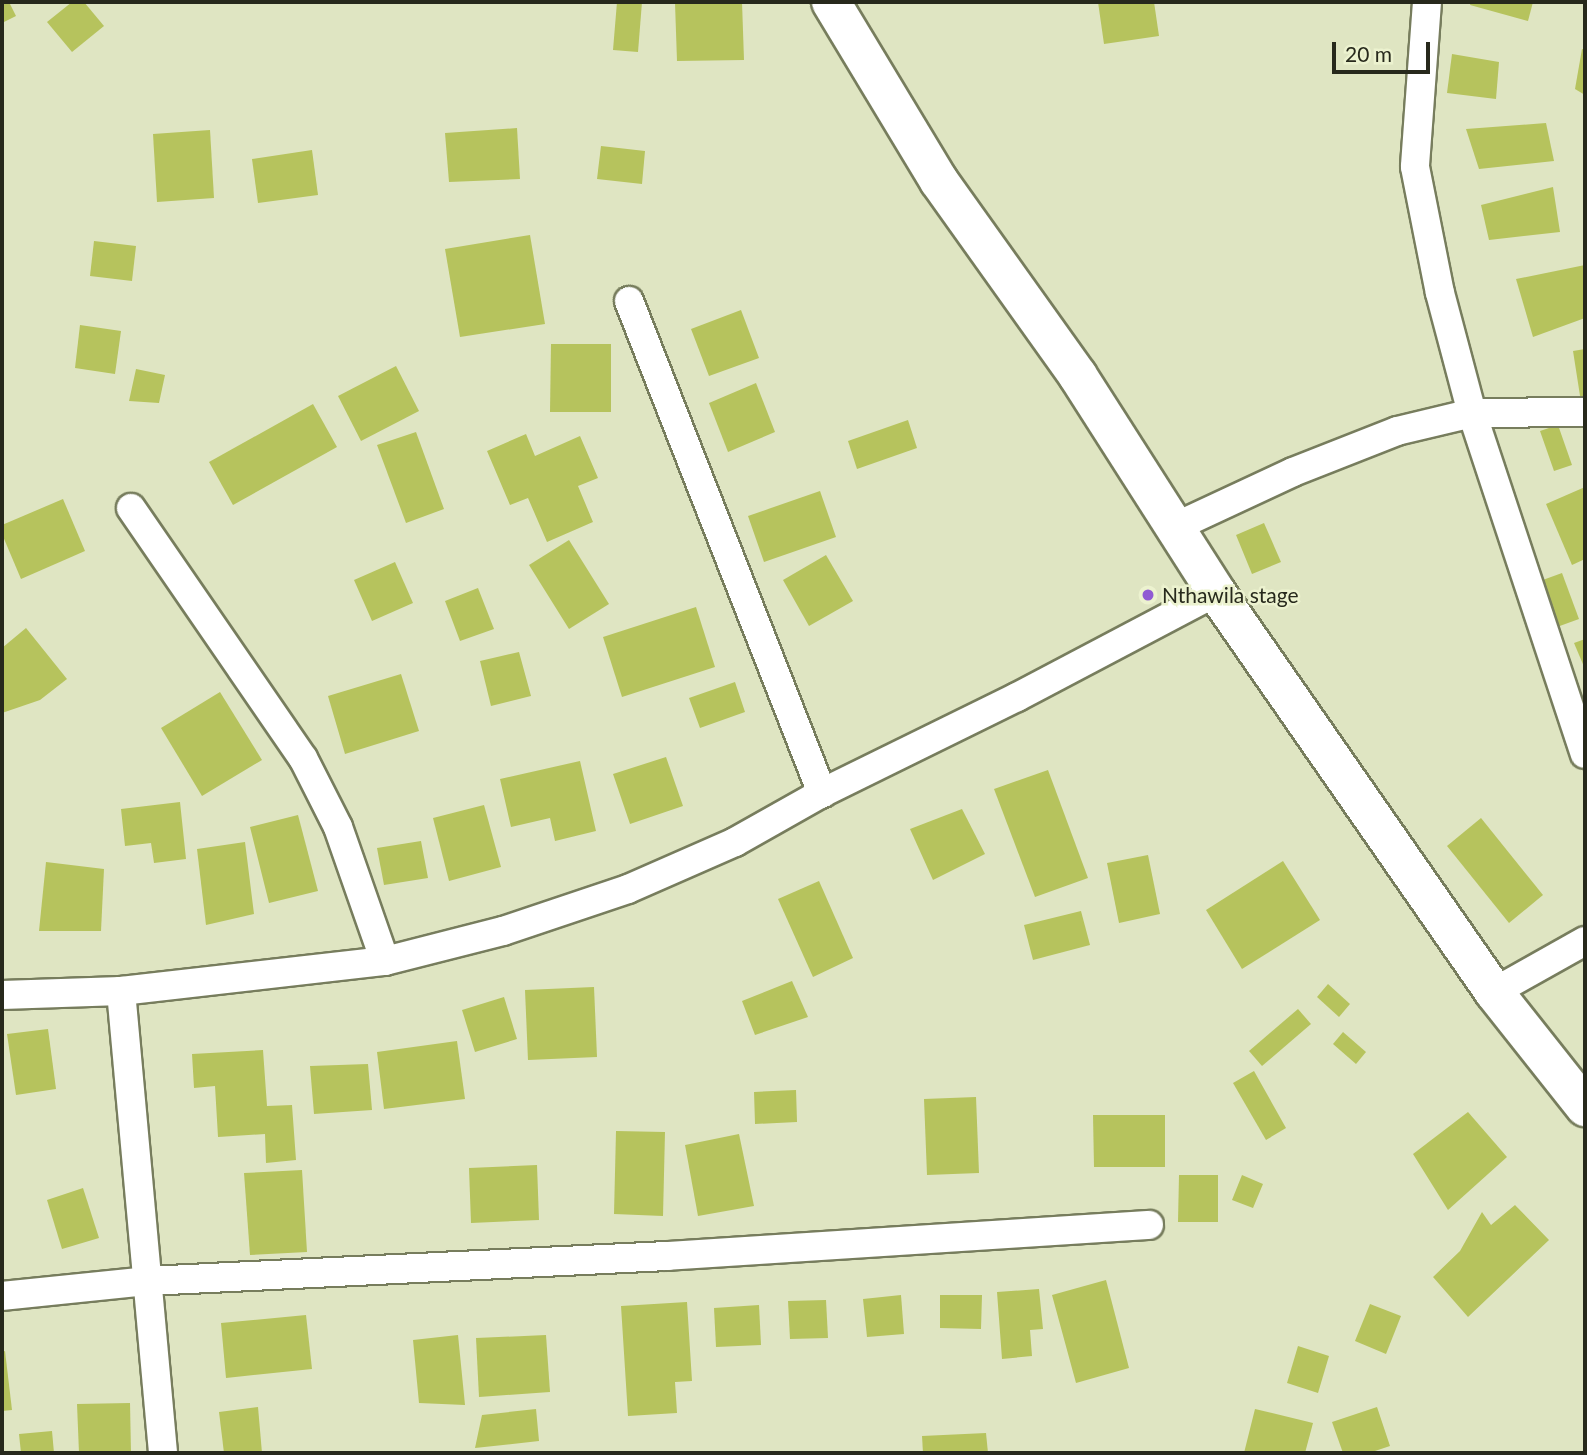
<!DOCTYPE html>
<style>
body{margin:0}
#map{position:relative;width:1587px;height:1455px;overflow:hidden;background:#dfe5c2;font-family:Lato,sans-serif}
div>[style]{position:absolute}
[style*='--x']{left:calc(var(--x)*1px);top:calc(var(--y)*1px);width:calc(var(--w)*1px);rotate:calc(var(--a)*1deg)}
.building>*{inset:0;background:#b6c35d}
.roads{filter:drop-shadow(2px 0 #777d5d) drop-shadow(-2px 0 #777d5d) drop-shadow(0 2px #777d5d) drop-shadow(0 -2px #777d5d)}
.street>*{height:28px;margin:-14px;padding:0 14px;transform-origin:14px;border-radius:14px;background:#fff}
.secondary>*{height:38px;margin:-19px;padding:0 19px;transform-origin:19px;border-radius:19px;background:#fff}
.dots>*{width:19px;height:19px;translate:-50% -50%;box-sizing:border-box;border:4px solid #ecf2cf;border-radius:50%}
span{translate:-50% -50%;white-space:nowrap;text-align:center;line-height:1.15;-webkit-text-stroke:5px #ecf2cf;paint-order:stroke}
.poi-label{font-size:21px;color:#27291c}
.left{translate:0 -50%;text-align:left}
.frame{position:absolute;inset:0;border:4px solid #27291c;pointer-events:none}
.scale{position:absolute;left:1332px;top:42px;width:98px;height:32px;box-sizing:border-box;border:4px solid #27291c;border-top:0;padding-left:9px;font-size:21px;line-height:24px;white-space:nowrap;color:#27291c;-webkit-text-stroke:5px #ecf2cf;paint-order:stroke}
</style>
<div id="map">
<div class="building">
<i style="clip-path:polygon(2px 2px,9px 2px,16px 16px,2px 23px)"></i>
<i style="clip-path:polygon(72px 2px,84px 2px,104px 26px,72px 52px,47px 22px)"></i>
<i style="clip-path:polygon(617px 2px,642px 2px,638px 52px,613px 50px)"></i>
<i style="clip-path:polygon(742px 2px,744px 60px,677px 61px,675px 3px)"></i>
<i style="clip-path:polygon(1098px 2px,1154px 2px,1159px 36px,1104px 44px)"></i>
<i style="clip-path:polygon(1471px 2px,1533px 2px,1528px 21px,1470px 5px)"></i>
<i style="clip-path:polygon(1582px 49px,1585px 50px,1585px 95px,1575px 89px)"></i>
<i style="clip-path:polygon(1452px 54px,1499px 62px,1496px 99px,1447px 93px)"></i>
<i style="clip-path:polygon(1546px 123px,1554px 161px,1479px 169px,1466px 129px)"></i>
<i style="clip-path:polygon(517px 128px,520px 179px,449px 182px,445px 133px)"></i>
<i style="clip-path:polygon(210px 130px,214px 198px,157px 202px,153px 134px)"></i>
<i style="clip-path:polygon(601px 146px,645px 151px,642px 184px,597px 179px)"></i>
<i style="clip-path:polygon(312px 150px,318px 195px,258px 203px,252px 159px)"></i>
<i style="clip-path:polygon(1553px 187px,1560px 232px,1489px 240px,1481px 205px)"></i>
<i style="clip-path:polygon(530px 235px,545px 324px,460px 337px,445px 249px)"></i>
<i style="clip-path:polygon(94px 241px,136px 246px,132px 281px,90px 276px)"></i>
<i style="clip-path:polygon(1585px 265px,1585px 318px,1533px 337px,1516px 279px)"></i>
<i style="clip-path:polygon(741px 310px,759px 358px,709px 376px,691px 329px)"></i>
<i style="clip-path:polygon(80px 325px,121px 331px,115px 374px,75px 368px)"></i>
<i style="clip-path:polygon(551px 344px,611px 344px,611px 412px,550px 412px)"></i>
<i style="clip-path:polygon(1585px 349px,1585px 401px,1581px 402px,1573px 351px)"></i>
<i style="clip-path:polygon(396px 366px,419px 411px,361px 441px,338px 396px)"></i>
<i style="clip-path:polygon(136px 369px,165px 375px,159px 403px,129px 401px)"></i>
<i style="clip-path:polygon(756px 383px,775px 432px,728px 452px,709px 403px)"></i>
<i style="clip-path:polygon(313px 404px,337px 447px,233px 505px,209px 462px)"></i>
<i style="clip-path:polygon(908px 420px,917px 448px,857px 469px,848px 441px)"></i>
<i style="clip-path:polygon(1558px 425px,1572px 465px,1554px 471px,1540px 431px)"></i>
<i style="clip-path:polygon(416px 432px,444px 509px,406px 523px,377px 445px)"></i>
<i style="clip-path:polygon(526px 434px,535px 456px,580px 436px,598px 478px,578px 486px,593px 522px,547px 542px,528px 498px,510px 505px,487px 451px)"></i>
<i style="clip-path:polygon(1585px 487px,1585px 559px,1572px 565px,1546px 504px)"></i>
<i style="clip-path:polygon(820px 491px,836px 537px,764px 562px,748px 516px)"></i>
<i style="clip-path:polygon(63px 499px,85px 551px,21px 579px,2px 534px,2px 525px)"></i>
<i style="clip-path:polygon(1264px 523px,1281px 562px,1252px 574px,1236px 535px)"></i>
<i style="clip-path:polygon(569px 540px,609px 604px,569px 629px,529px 565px)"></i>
<i style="clip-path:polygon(826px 555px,853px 601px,809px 626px,783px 580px)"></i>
<i style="clip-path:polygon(395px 562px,413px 603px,372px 621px,354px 580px)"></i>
<i style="clip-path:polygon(1562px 573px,1579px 619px,1557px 627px,1540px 581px)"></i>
<i style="clip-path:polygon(478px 588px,494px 629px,460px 641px,445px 601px)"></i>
<i style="clip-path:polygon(696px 607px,715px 667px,622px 697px,603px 637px)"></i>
<i style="clip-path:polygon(26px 628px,67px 679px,40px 700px,2px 713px,2px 648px)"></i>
<i style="clip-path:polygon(1585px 639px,1585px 669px,1574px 643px)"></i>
<i style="clip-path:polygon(519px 652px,531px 696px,491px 706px,480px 661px)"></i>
<i style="clip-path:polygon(401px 674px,419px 731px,345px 754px,328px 696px)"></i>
<i style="clip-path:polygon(735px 682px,745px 712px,700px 728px,689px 698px)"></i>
<i style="clip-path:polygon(220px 692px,262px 760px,202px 796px,161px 728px)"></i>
<i style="clip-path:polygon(666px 757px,683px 806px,630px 824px,613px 774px)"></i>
<i style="clip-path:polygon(580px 761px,596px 831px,555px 841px,550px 818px,511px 827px,500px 779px)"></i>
<i style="clip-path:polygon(1048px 770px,1088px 878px,1035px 897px,994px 789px)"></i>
<i style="clip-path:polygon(180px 802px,186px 859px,154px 863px,151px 843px,125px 846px,121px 809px)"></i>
<i style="clip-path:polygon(484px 805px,501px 867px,449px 881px,433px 818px)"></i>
<i style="clip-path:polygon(962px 809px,985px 854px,933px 880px,910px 829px)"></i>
<i style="clip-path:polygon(298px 815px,318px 891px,269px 903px,250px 827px)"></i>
<i style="clip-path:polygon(1481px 818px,1543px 895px,1509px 923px,1447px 846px)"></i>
<i style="clip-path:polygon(421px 841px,428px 878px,384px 885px,377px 848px)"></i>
<i style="clip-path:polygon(245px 842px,254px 914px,206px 925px,197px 849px)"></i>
<i style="clip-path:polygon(1148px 855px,1160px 914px,1119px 923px,1107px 863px)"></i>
<i style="clip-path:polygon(1283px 861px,1320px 920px,1242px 969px,1206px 910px)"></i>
<i style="clip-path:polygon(46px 862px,104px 869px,101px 931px,39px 931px)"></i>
<i style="clip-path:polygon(819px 881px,853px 958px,813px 977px,778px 899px)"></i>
<i style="clip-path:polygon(1081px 911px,1090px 945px,1033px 960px,1024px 925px)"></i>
<i style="clip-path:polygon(792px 981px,808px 1017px,755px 1035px,742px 1001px)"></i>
<i style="clip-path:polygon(1328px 984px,1350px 1004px,1339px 1017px,1317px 997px)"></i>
<i style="clip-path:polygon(594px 987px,597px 1057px,528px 1060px,525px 990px)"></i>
<i style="clip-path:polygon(504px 997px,517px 1039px,475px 1052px,462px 1010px)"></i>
<i style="clip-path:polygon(1298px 1009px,1311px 1024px,1262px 1066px,1249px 1051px)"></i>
<i style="clip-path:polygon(48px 1029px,56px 1089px,16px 1095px,7px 1034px)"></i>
<i style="clip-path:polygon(1343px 1032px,1366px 1052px,1356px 1064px,1333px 1044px)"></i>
<i style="clip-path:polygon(457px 1041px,465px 1099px,384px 1109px,377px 1052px)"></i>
<i style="clip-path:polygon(263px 1050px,267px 1106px,292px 1105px,296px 1160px,266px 1163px,265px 1134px,218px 1137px,215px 1086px,194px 1088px,192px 1054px)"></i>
<i style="clip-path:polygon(368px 1064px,372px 1110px,314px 1114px,310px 1066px)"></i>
<i style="clip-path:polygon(1254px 1071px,1286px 1128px,1266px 1140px,1233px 1083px)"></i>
<i style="clip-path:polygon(796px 1090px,797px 1122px,755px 1124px,754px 1092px)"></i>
<i style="clip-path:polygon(976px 1097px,979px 1173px,927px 1175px,924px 1099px)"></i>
<i style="clip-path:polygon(1468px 1112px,1507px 1157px,1448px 1210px,1413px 1154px)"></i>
<i style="clip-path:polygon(1093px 1115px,1165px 1115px,1165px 1167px,1094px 1167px)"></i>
<i style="clip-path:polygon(616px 1131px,665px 1132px,663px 1216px,614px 1214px)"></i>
<i style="clip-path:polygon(739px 1134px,754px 1206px,698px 1216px,685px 1145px)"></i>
<i style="clip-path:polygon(537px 1165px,539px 1220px,471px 1223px,469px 1168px)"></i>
<i style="clip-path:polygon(302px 1170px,307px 1252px,250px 1255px,244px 1173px)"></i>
<i style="clip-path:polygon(1179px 1175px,1218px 1175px,1218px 1222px,1178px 1222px)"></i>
<i style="clip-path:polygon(1242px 1175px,1263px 1184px,1253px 1208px,1232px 1200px)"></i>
<i style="clip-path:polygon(83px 1188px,99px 1238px,62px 1249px,47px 1200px)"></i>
<i style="clip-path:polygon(1515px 1205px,1549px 1240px,1468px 1317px,1433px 1277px,1460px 1251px,1482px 1212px,1491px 1225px)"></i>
<i style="clip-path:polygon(1106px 1280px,1129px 1368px,1076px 1383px,1052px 1295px)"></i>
<i style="clip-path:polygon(1039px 1289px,1043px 1329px,1030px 1330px,1032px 1356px,1002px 1359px,997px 1292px)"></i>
<i style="clip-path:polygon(901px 1295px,904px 1334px,867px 1337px,863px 1299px)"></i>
<i style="clip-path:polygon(940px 1295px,982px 1295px,981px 1329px,940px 1328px)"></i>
<i style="clip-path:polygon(826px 1300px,828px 1338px,790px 1339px,788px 1301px)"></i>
<i style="clip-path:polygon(687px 1302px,692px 1381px,675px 1382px,677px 1413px,628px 1416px,621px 1306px)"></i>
<i style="clip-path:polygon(1370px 1304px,1401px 1316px,1386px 1354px,1355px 1341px)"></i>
<i style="clip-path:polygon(759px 1305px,761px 1345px,716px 1347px,714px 1308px)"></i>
<i style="clip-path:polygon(306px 1315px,312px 1369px,226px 1378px,221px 1323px)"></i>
<i style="clip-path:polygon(458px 1335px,465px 1405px,419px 1403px,413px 1340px)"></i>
<i style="clip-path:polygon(546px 1335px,550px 1392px,479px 1397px,476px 1338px)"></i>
<i style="clip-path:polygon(1298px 1346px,1329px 1356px,1318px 1393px,1287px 1383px)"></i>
<i style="clip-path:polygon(5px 1351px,12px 1410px,2px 1411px,2px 1352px)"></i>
<i style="clip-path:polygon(130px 1403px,131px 1453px,79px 1453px,77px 1404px)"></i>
<i style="clip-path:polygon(258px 1407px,262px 1453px,224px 1453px,219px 1412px)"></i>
<i style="clip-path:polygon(1377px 1407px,1390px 1446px,1369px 1453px,1343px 1453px,1332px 1422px)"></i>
<i style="clip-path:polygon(536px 1409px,539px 1441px,475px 1448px,482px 1415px)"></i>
<i style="clip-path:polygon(1255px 1409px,1313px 1423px,1305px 1453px,1244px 1453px)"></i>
<i style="clip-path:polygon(52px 1431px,54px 1453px,21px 1453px,19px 1434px)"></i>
<i style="clip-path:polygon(986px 1433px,988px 1453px,923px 1453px,922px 1436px)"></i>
</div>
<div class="roads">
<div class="street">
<i style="--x:1427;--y:2;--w:165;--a:94.2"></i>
<i style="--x:1415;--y:167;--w:128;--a:78.8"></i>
<i style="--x:1440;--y:293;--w:124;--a:75.1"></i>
<i style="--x:1472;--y:413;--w:359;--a:71.7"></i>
<i style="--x:629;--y:301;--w:529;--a:68.58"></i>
<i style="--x:131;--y:508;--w:303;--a:55.5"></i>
<i style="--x:303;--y:758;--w:77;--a:63.1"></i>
<i style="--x:338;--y:827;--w:142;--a:70.7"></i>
<i style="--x:1173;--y:528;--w:132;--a:-25"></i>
<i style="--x:1293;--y:472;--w:112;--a:-21.5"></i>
<i style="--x:1397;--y:431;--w:77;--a:-13.5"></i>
<i style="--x:1472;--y:413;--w:113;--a:-0.5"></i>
<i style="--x:121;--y:991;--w:464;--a:84.8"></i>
<i style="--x:1494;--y:992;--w:104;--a:-29.3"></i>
<i style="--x:2;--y:995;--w:119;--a:-1.9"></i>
<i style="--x:121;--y:991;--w:266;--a:-6.5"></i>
<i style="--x:385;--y:961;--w:122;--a:-14.3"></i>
<i style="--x:503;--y:931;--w:132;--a:-18.6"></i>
<i style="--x:628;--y:889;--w:117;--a:-23.7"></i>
<i style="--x:735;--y:842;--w:100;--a:-29.4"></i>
<i style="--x:822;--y:793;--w:217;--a:-26.2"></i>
<i style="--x:1017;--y:697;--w:225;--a:-27.8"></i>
<i style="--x:2;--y:1296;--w:146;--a:-5.9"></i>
<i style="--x:147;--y:1281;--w:521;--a:-2.75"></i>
<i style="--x:667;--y:1256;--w:483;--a:-3.7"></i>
</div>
<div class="secondary">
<i style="--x:831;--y:2;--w:209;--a:58.9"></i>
<i style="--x:939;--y:181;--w:239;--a:54.5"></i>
<i style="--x:1078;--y:376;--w:256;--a:57.4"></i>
<i style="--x:1216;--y:592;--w:487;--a:55.2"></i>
<i style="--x:1494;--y:992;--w:147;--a:51.6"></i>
</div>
</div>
<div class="dots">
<i style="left:1148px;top:595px;background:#905ad3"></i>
</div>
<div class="poi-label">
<span class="left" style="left:1162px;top:595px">Nthawila stage</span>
</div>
<div class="frame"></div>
<div class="scale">20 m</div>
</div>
